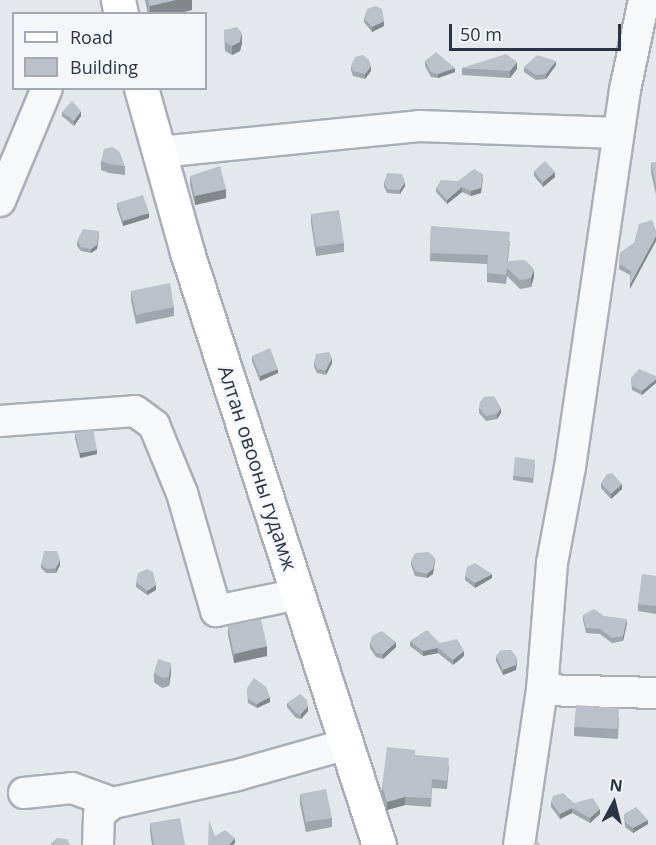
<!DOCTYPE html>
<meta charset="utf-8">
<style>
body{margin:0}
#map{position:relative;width:656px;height:845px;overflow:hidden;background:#e4e7ec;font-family:"Open Sans",sans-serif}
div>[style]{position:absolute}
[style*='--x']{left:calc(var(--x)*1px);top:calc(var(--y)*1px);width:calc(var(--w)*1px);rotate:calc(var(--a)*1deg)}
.roads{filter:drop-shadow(2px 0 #a9aeb7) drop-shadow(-2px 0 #a9aeb7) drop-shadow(0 2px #a9aeb7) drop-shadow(0 -2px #a9aeb7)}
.minor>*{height:30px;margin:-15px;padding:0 15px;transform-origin:15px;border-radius:15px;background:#f7f8fa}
.major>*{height:33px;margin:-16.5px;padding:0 16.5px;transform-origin:16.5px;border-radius:16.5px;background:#fff}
.wall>*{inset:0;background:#a1a5ae}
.shaded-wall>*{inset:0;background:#83868d}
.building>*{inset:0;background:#bbc0ca}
span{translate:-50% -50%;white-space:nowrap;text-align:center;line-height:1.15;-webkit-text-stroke:5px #f4f6f9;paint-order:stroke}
.street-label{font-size:20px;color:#2b3445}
.legend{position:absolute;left:12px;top:12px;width:195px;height:78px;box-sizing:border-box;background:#f4f6f9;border:2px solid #a4a8b1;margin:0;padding:8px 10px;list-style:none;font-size:18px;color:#2b3445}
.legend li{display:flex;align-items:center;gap:12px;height:30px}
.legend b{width:30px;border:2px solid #a4a8b1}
.north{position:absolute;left:584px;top:773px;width:60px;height:60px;-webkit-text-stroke:4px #f4f6f9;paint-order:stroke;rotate:7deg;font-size:16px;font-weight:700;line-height:24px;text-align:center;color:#2b3445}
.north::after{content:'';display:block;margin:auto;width:21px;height:27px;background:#2b3445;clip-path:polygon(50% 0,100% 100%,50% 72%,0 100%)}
.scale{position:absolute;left:449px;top:24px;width:172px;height:27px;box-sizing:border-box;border:3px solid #2b3445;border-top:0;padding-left:8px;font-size:18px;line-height:21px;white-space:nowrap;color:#2b3445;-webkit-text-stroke:4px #f4f6f9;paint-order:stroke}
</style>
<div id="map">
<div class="roads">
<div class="minor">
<i style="--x:159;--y:152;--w:261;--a:-5.7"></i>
<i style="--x:419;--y:126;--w:199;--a:2"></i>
<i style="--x:0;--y:201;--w:122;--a:-67.4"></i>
<i style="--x:0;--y:421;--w:135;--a:-4.2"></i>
<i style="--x:135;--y:411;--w:24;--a:36"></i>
<i style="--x:154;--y:425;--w:74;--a:67.6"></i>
<i style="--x:182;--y:493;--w:123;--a:73.9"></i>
<i style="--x:216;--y:611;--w:85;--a:-11.6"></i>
<i style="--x:542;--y:690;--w:114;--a:1.5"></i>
<i style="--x:24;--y:793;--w:48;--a:-5.9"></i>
<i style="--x:72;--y:788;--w:44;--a:20.1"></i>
<i style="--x:98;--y:845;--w:31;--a:-88"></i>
<i style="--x:99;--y:814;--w:18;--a:-38"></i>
<i style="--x:113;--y:803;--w:124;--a:-12.6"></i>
<i style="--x:234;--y:776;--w:117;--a:-15.8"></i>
<i style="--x:519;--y:845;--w:157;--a:-81.6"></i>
<i style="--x:542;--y:690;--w:127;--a:-85.5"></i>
<i style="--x:552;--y:563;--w:98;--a:-79.4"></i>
<i style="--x:570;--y:467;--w:381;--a:-81.7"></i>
<i style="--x:625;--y:90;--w:92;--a:-78.1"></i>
</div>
<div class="major">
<i style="--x:118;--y:0;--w:14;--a:78"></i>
<i style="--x:141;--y:88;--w:170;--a:74.3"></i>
<i style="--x:187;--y:252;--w:623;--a:72.06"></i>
</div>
</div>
<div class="wall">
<i style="clip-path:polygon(145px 0,192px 0,192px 10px,175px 14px,148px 14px)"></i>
<i style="clip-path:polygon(364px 18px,384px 26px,372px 32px,364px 22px)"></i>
<i style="clip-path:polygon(224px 30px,242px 43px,240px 51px,232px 55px,225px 51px)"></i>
<i style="clip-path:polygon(425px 61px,455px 72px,438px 78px,431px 77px,425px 66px)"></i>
<i style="clip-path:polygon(556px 65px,546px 79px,536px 80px,524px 72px,524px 67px)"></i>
<i style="clip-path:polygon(351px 66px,371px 71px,365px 79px,353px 76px,351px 70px)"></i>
<i style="clip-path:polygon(462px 68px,517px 69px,510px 78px,462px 75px)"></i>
<i style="clip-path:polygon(62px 112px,81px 116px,74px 126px,62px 116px)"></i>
<i style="clip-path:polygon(101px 161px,125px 166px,125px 175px,109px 173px,101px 170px)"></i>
<i style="clip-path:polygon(656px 162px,656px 195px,651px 172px,651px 163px)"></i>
<i style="clip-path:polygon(534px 171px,555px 177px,543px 187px,534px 176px)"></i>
<i style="clip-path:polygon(190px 176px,226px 198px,195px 205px,190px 185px)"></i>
<i style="clip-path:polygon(483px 179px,481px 193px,471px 196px,462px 192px,447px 204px,436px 192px,436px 188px,458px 181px)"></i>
<i style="clip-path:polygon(384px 182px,405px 186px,400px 194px,387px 193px,384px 187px)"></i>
<i style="clip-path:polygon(117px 203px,149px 218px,123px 226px,117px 208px)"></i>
<i style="clip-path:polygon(311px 214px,344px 243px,344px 252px,316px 256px,311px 223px)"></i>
<i style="clip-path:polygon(431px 226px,510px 241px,508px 261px,534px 277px,531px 287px,520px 289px,507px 276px,506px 284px,487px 282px,487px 264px,430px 261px)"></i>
<i style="clip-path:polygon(99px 236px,97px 249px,91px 253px,81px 251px,77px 246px,77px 241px)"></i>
<i style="clip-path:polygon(634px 243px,630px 289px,630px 275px,619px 269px,620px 253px)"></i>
<i style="clip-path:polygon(131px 291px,174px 307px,174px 316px,136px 324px,131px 300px)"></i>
<i style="clip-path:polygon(252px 356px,278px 373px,260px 381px,252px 361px)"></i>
<i style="clip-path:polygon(314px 362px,332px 363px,326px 375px,317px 373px,314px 367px)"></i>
<i style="clip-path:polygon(656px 376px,642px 395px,632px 390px,631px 378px)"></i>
<i style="clip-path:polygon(479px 408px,501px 413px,497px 419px,486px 421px,479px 413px)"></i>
<i style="clip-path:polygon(75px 433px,97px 454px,80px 458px,75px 438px)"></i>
<i style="clip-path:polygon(535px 464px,533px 483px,513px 480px,513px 476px)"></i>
<i style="clip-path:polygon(601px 483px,622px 489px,611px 499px,601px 488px)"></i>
<i style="clip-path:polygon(411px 561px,435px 562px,433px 574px,427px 578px,415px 576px,411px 565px)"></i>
<i style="clip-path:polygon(41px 564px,60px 565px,56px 573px,46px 573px,41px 568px)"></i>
<i style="clip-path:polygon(465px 576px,492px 578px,475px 588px,465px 580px)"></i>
<i style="clip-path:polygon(656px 576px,656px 614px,638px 611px,638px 604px)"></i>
<i style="clip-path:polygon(136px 582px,156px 590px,147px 595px,136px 587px)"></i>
<i style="clip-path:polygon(583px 615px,604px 616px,627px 623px,623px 641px,612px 643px,600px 634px,586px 633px,583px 620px)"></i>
<i style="clip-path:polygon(228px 626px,267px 656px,234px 663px,228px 635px)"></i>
<i style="clip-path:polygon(410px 641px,440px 643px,464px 656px,453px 665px,438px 653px,423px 656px,410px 646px)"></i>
<i style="clip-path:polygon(370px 643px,396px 647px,383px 659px,376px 657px,370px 648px)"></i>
<i style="clip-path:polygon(496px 656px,517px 662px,516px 670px,503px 675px,496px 661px)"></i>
<i style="clip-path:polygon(171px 672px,169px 686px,162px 688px,154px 682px,154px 673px)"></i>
<i style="clip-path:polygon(247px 688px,270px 702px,257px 708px,248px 703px)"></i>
<i style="clip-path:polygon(287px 703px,308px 711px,301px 719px,296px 718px,287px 707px)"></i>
<i style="clip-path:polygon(619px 717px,618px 739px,574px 736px,574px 727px)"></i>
<i style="clip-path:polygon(415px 755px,449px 766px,447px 789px,432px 788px,431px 807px,405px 805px,387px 810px,382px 794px,382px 786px)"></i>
<i style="clip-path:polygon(300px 794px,332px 818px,332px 827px,306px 832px,300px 804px)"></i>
<i style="clip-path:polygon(551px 802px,574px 803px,600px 814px,590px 823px,572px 813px,560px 819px,551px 807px)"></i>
<i style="clip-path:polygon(624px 814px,648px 824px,633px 833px,625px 827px)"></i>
<i style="clip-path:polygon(150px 823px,185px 845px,152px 845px,150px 832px)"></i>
</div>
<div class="shaded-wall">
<i style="clip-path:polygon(176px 0,192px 0,192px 10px,175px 14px,150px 14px,150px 6px)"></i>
<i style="clip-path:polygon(384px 21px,384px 26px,372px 32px,372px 27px)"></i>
<i style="clip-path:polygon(242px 33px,242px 43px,240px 51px,232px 55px,232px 46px)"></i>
<i style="clip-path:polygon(556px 61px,556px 65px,546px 79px,546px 74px)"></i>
<i style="clip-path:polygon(517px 62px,517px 69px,510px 78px,510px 71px)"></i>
<i style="clip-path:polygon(371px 66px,371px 71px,365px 79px,365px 74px)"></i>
<i style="clip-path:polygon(455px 68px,455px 72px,438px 78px,438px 74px)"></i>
<i style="clip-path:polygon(81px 111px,81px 116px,74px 126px,74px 121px)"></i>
<i style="clip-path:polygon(555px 172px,555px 177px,543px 187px,543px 182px)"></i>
<i style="clip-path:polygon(483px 174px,481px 193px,471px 196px,471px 191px)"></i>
<i style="clip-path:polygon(405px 182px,405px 186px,400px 194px,400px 190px)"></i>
<i style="clip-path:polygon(462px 187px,462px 192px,447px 204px,447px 200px)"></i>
<i style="clip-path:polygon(226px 189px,226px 198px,195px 205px,195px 196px)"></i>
<i style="clip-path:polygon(149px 213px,149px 218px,123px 226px,123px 221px)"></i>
<i style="clip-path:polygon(99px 231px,97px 249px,91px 253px,91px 249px)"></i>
<i style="clip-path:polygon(656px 236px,656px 241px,630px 289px,630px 284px)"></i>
<i style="clip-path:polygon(534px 269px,534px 277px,531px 287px,531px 278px)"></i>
<i style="clip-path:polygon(332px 358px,332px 363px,326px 375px,326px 370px)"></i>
<i style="clip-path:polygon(278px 369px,278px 373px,260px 381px,260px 376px)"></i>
<i style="clip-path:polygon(656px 379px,656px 383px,642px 395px,642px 391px)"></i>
<i style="clip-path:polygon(501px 408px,501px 413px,497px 419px,497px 414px)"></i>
<i style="clip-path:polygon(97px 450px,97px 454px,80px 458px,80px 453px)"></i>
<i style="clip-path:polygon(622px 484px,622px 489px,611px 499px,611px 494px)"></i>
<i style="clip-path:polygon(435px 558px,433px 574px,427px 578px,427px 574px)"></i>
<i style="clip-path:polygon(60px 560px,60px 565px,56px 573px,56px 568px)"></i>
<i style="clip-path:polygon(492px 574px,492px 578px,475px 588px,475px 583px)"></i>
<i style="clip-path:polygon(156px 585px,156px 590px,147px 595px,147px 591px)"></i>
<i style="clip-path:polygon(627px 619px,627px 623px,623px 641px,623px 636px)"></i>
<i style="clip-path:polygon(396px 642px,396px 647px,383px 659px,383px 654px)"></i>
<i style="clip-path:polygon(267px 646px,267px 656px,234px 663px,234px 654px)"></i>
<i style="clip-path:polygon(438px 648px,438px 653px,423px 656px,423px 651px)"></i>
<i style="clip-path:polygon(464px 651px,464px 656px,453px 665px,453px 660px)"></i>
<i style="clip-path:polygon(517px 658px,516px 670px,503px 675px,503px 670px)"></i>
<i style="clip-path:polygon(171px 663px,171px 672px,169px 686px,169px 677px)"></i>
<i style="clip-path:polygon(270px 697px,270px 702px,257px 708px,257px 704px)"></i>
<i style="clip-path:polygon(308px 706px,308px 711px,301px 719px,301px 714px)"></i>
<i style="clip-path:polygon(405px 797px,405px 805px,387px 810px,387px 802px)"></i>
<i style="clip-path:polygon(572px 808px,572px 813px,560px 819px,560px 814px)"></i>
<i style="clip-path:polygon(600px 809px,600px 814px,590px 823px,590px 818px)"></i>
<i style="clip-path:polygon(648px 820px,648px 824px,633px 833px,633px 828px)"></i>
<i style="clip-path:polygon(235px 838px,235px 843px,233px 845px,229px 845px)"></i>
</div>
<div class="building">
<i style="clip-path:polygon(148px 0,176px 0,150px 6px)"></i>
<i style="clip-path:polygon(376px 6px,382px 9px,384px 21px,372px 27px,364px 18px,367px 9px)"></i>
<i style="clip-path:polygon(237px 27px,242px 33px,240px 42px,232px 46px,225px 42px,224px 30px)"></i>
<i style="clip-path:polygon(436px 52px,455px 68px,438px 74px,431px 72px,425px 61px)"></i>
<i style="clip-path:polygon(506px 54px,517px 62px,510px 71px,462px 68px)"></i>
<i style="clip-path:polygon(363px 55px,369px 60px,371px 66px,365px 74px,353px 71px,351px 66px,355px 57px)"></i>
<i style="clip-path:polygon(537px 55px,556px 61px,546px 74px,536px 75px,524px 67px)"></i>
<i style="clip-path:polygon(72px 101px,81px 111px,74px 121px,62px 112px)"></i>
<i style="clip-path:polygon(112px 147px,119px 151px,125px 166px,109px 164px,101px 161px,104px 149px)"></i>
<i style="clip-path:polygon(545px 161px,555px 172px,543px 182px,534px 171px)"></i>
<i style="clip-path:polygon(656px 162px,656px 186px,651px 163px)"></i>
<i style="clip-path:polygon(220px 166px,226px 189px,195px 196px,190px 176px)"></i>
<i style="clip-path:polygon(474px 169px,483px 174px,481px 188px,471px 191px,462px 187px,447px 200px,436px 188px,441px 180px,458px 181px)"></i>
<i style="clip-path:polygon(387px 173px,402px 174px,405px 182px,400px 190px,387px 189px,384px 182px)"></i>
<i style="clip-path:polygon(143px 195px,149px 213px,123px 221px,117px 203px)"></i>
<i style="clip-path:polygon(339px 210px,344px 243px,316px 247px,311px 214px)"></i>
<i style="clip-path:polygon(652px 220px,656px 231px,656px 236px,630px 284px,631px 271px,619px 264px,620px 253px,634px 243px,639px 224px)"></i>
<i style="clip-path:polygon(431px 226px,510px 232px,507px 261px,525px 260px,534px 269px,531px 278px,520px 280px,507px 268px,506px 275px,487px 273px,488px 255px,430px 253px)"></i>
<i style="clip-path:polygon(83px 229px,99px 231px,97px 245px,91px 249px,81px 247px,77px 241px)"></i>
<i style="clip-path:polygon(170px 283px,174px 307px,136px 315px,131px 291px)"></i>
<i style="clip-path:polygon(270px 348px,278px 369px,260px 376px,252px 356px)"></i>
<i style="clip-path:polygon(329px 352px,332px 358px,326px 370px,317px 369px,314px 362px,316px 354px)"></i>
<i style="clip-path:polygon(639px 369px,656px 376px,656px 379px,642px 391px,632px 386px,631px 378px)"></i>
<i style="clip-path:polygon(494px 396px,501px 408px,497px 414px,486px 416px,479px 408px,480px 402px,484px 397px)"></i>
<i style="clip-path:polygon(93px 429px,97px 450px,80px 453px,75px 433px)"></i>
<i style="clip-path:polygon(515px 457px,535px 460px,533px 478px,513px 476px)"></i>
<i style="clip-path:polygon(612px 473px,622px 484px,611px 494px,601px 483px,607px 474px)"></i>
<i style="clip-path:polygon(44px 551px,57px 551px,60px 560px,56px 568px,46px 569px,41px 564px)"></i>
<i style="clip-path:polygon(429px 552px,435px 558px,433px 569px,427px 574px,415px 571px,411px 561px,415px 553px)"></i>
<i style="clip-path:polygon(475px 563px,492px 574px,475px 583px,465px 576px,467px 567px)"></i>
<i style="clip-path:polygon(147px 569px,153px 572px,156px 585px,147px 591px,136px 582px,138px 573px)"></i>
<i style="clip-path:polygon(642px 574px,656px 576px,656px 606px,638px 604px)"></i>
<i style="clip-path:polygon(594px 609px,604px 616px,627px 619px,623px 636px,612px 638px,600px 629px,586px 628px,583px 615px)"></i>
<i style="clip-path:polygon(261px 619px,267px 646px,234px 654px,228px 626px)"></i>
<i style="clip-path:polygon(427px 630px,440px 643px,457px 639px,464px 651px,453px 660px,438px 648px,423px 651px,410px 641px)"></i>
<i style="clip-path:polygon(382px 631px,396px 642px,383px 654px,376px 653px,370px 643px,372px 636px)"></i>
<i style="clip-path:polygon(501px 650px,511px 650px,517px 658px,516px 665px,503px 670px,496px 656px)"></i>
<i style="clip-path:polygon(158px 659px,171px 663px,169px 677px,162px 678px,154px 673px)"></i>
<i style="clip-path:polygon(254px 678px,266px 687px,270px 697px,257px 704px,248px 699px,247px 688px)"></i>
<i style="clip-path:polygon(300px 694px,307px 700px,308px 706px,301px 714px,296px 713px,287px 703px)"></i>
<i style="clip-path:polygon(576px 705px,619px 708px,618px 729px,574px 727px)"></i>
<i style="clip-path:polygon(387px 747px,415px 750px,415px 755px,449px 758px,447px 781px,432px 779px,431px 798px,405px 797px,387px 802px,382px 786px)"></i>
<i style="clip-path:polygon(326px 789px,332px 818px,306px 822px,300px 794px)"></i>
<i style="clip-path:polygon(563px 793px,574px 803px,593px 798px,600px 809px,590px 818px,572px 808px,560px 814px,551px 802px,553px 796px)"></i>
<i style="clip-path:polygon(636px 807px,648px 820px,633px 828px,625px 822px,624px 814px)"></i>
<i style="clip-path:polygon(180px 818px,185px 845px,154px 845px,150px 823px)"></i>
<i style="clip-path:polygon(209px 820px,215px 836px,225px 830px,235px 838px,229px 845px,208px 845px)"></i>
<i style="clip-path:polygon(57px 838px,67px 839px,70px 845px,51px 845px,51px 843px)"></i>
<i style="clip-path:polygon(537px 840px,540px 845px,533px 845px)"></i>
</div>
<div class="street-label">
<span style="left:258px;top:468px;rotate:72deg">Алтан овооны гудамж</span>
</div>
<ul class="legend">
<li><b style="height:8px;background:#fff"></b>Road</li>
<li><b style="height:16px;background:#bbc0ca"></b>Building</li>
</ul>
<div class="north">N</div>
<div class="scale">50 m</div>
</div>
